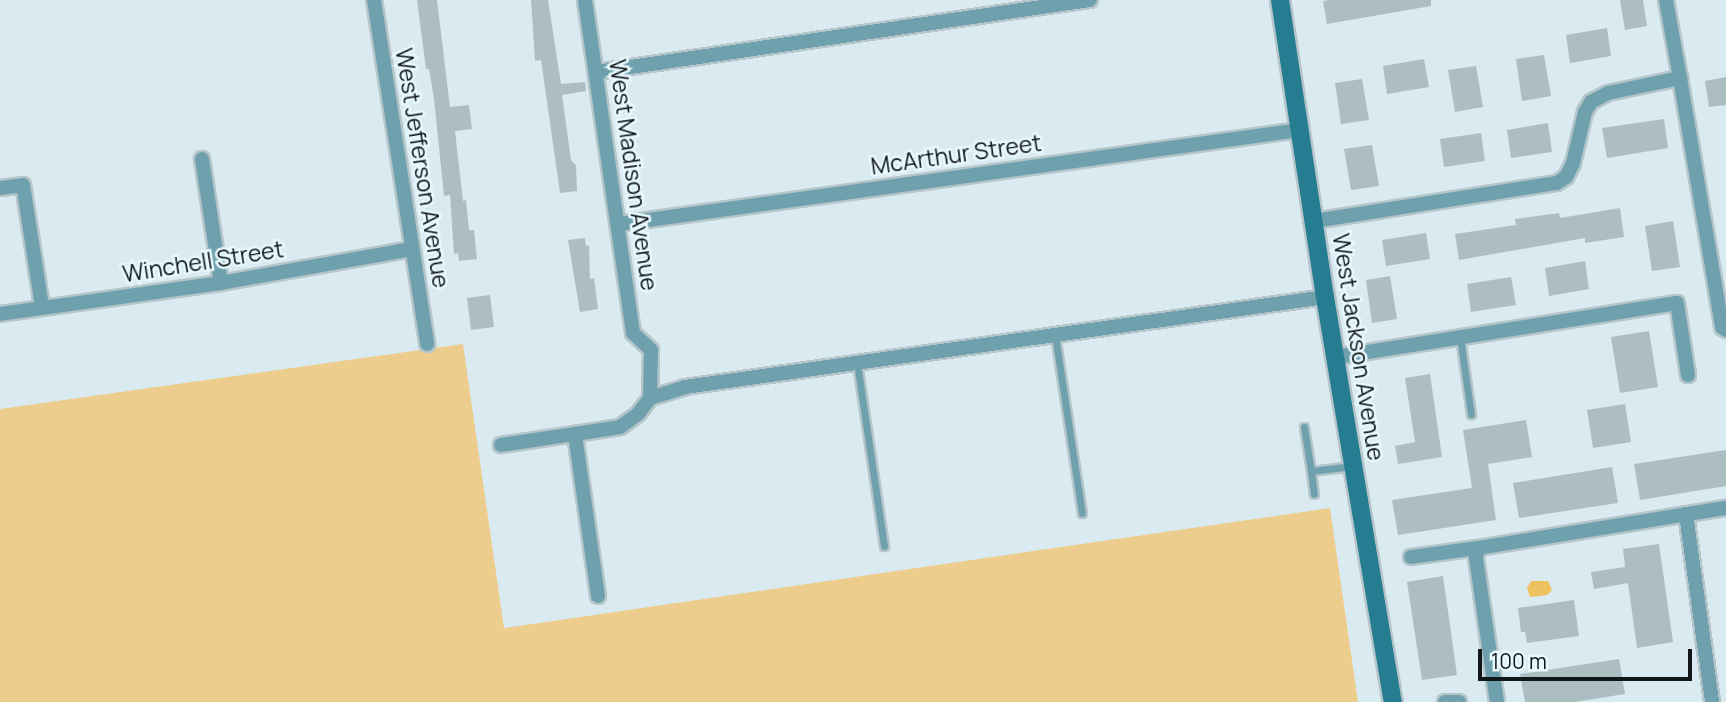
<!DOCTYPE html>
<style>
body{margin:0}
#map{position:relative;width:1726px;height:702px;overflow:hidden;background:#d9ebf0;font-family:Manrope,sans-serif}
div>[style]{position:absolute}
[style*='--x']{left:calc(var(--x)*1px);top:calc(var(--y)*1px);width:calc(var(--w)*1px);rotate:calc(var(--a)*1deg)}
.green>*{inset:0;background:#eccd8e}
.water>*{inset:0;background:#edc060}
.building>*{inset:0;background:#adbec3}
.roads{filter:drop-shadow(2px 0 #b5c5c9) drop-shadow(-2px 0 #b5c5c9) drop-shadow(0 2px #b5c5c9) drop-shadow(0 -2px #b5c5c9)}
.lane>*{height:7px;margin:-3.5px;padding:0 3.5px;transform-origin:3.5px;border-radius:3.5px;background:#6ea0ae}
.street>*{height:14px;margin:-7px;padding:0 7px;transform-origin:7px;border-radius:7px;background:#6ea0ae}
.secondary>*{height:18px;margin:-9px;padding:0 9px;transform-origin:9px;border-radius:9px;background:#267c91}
span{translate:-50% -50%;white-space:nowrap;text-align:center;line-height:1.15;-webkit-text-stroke:5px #e7f8fe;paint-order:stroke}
.street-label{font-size:23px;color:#111719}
.scale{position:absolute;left:1478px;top:649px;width:214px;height:32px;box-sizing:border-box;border:4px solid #111719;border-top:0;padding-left:9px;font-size:21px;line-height:24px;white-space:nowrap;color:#111719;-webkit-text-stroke:5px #e7f8fe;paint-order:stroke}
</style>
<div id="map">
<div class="green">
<i style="clip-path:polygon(463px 344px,504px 628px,1330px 508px,1358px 702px,0 702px,0 409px)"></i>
</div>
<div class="water">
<i style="clip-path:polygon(1531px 581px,1548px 581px,1552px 590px,1547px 595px,1530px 597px,1527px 588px)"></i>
</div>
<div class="building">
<i style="clip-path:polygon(417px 0,437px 0,450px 107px,469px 105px,472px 129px,455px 131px,463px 201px,466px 200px,469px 230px,474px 230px,477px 259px,459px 261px,458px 253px,454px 254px,450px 195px,444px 196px,434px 99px,429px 69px,426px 69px)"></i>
<i style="clip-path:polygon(531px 0,548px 0,561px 84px,585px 82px,586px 91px,562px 95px,571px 160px,576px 165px,577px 191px,560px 193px,541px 60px,535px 61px)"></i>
<i style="clip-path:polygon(1330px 0,1431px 0,1431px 6px,1327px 24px,1323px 1px)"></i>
<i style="clip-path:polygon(1620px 0,1643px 0,1647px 26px,1625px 30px)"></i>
<i style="clip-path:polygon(1607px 28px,1611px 56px,1570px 63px,1566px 35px)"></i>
<i style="clip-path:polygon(1544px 55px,1551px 96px,1522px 101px,1516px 59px)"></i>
<i style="clip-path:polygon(1424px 59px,1429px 87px,1387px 94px,1383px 66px)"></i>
<i style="clip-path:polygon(1476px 66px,1483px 107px,1455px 112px,1448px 70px)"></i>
<i style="clip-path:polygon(1726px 77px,1726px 105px,1709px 107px,1705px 81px)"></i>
<i style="clip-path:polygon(1362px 79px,1369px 120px,1341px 124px,1335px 83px)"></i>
<i style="clip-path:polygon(1664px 119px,1668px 148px,1607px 158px,1602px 128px)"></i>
<i style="clip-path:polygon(1548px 123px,1552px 152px,1511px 158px,1507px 130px)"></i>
<i style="clip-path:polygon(1481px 133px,1485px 161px,1444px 167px,1440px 139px)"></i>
<i style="clip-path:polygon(1372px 145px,1379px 186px,1351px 190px,1344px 149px)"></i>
<i style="clip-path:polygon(1620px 208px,1624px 237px,1585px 243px,1585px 238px,1459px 260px,1455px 234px,1516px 225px,1515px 219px,1559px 213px,1560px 218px)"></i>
<i style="clip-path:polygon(1673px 221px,1680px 267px,1652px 271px,1645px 226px)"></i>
<i style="clip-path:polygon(1426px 233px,1430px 259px,1386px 266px,1382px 240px)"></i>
<i style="clip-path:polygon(585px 238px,586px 246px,589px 245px,590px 279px,594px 278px,598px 309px,580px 312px,568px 240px)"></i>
<i style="clip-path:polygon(1585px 261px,1589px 289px,1549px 296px,1545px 268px)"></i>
<i style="clip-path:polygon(1390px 276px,1397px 319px,1372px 323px,1366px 280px)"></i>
<i style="clip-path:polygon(1511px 277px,1516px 305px,1471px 312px,1467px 284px)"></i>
<i style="clip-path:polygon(490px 295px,494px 327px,471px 330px,467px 298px)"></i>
<i style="clip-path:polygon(1649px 331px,1658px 387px,1620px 393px,1611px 337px)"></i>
<i style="clip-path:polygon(1430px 374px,1442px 457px,1398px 464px,1395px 446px,1415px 442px,1405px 378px)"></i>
<i style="clip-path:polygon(1625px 404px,1631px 442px,1593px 448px,1587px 410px)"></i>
<i style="clip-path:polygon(1526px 420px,1532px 457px,1488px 464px,1496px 520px,1398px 535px,1392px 500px,1472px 488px,1463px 430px)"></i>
<i style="clip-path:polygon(1726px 450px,1726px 486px,1640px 500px,1634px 464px)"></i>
<i style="clip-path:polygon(1612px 467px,1618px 503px,1519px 518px,1513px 483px)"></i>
<i style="clip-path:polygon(1659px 544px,1673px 642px,1637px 648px,1628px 583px,1594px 589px,1591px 572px,1625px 567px,1623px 549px)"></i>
<i style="clip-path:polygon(1443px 576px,1457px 675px,1422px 680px,1407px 582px)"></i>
<i style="clip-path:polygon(1574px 600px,1579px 636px,1527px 643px,1525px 632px,1521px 632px,1518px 608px)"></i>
<i style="clip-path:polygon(1619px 659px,1625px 694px,1575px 702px,1525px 702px,1520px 674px)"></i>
</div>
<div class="roads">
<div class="lane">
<i style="--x:1055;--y:335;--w:180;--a:81.4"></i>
<i style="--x:1460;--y:337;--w:78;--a:81.9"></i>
<i style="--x:857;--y:363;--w:185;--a:81.6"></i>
<i style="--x:1304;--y:427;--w:45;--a:81"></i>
<i style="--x:1311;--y:471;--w:42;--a:-6.8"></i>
<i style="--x:1311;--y:471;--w:23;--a:83"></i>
</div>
<div class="street">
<i style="--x:374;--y:0;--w:348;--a:81.2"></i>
<i style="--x:585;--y:0;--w:336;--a:81.8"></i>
<i style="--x:633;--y:333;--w:25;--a:43"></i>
<i style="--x:651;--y:350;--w:48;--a:91.2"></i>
<i style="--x:1666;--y:0;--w:79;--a:79.8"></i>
<i style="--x:596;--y:72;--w:499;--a:-8.3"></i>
<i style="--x:202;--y:159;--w:125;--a:81.3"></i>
<i style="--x:0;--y:188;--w:23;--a:-7"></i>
<i style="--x:23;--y:185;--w:123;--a:81.1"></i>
<i style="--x:1314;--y:221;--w:246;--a:-8.9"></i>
<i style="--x:1557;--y:183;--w:11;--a:-34"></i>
<i style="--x:1566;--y:177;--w:16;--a:-63"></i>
<i style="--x:1573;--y:163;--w:52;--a:-76.8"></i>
<i style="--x:1585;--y:112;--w:12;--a:-59"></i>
<i style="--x:1591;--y:102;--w:19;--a:-28"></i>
<i style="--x:1608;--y:93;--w:74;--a:-11.8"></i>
<i style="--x:1680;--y:78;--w:253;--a:80.4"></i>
<i style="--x:1722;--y:327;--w:5;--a:37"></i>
<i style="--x:619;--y:224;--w:686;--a:-7.87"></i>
<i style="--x:0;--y:314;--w:223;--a:-8"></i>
<i style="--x:221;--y:283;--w:194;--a:-10.1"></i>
<i style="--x:1336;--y:357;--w:345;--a:-9"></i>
<i style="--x:1677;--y:303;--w:73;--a:81.3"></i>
<i style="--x:501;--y:445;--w:75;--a:-8.5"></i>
<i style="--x:1686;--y:514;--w:190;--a:82.1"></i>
<i style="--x:1411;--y:557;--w:68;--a:-7.7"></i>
<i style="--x:598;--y:596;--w:164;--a:-98.1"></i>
<i style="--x:575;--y:434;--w:46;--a:-8.8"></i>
<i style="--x:620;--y:427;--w:22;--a:-36"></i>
<i style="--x:638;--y:414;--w:20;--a:-53"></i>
<i style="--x:650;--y:398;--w:37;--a:-17"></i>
<i style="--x:685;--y:387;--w:646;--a:-8"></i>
<i style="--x:1445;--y:702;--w:14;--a:0"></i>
<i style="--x:1497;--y:702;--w:146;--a:-98.3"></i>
<i style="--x:1476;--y:558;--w:10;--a:-79"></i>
<i style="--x:1478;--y:548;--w:251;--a:-9.2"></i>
</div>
<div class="secondary">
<i style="--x:1280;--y:0;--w:300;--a:81.4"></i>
<i style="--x:1325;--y:297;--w:411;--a:80.5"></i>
</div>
</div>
<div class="street-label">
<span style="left:956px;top:154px;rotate:-8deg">McArthur Street</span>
<span style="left:423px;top:168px;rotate:81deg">West Jefferson Avenue</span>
<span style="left:634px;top:175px;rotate:82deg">West Madison Avenue</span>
<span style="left:203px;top:261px;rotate:-9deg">Winchell Street</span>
<span style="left:1359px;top:347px;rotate:81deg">West Jackson Avenue</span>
</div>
<div class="scale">100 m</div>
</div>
